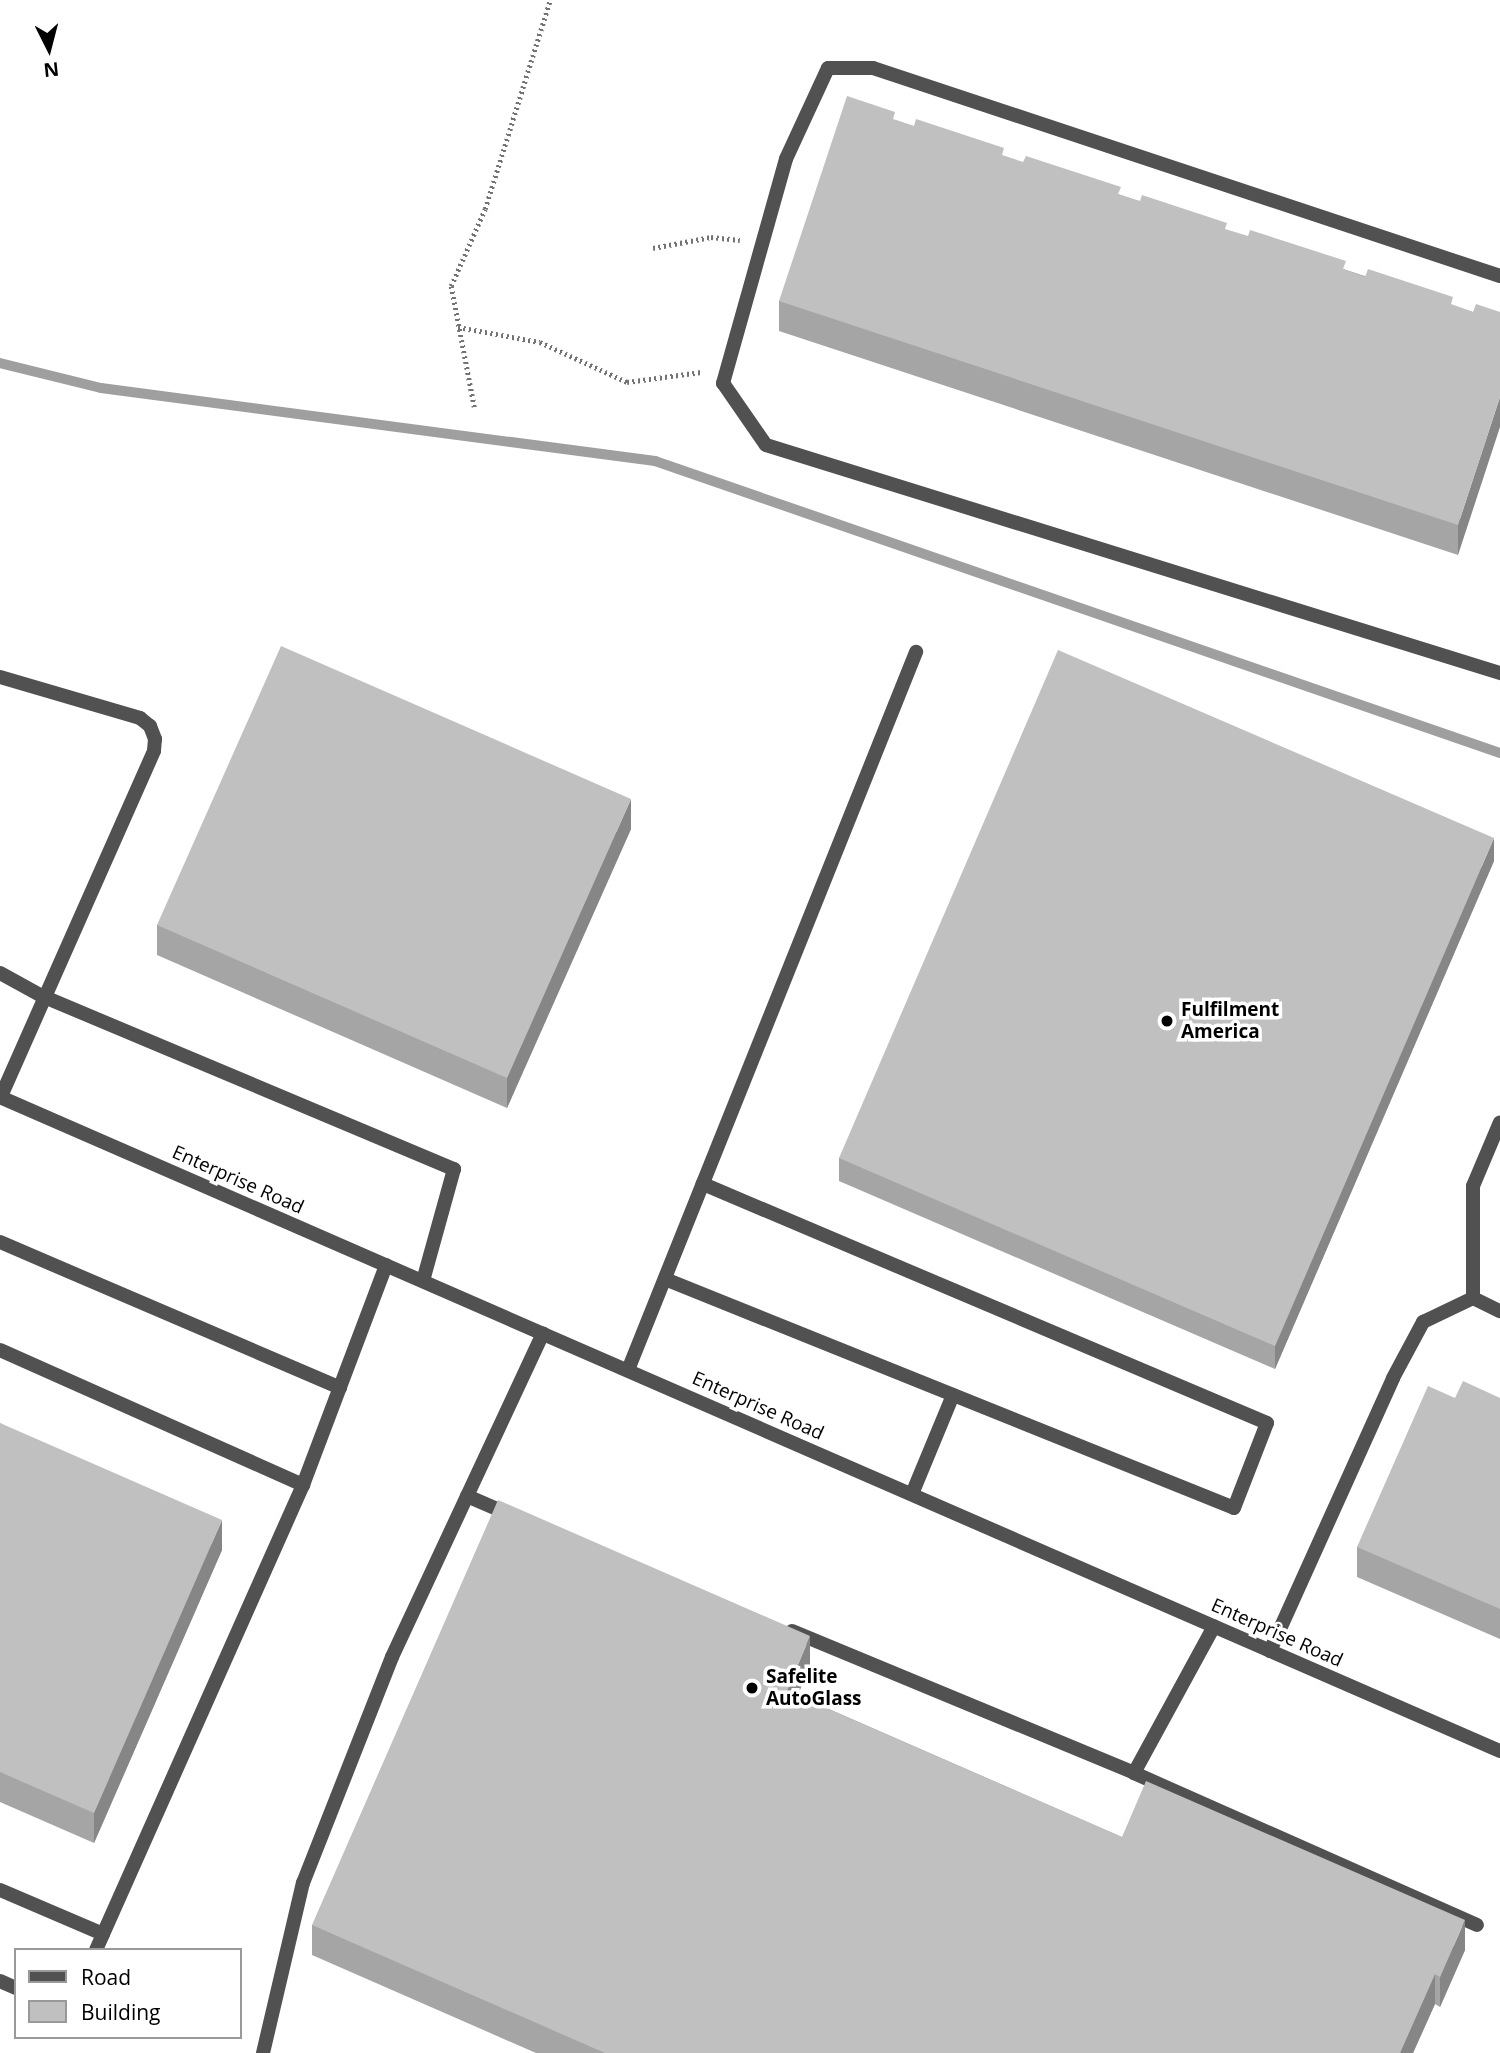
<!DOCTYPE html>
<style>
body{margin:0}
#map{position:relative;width:1500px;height:2053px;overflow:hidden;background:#fff;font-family:"Open Sans",sans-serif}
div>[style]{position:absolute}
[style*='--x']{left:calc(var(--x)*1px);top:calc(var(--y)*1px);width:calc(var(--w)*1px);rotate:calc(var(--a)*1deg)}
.stream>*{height:10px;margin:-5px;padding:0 5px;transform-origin:5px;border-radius:5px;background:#9f9f9f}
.path>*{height:4.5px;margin-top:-2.25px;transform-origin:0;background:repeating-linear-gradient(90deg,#737373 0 2px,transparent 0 5.5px)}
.lane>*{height:14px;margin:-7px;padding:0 7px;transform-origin:7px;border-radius:7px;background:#515151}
.street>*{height:14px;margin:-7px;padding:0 7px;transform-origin:7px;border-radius:7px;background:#515151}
.wall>*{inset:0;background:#a5a5a5}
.shaded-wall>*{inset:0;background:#868686}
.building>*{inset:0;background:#c0c0c0}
.dots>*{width:19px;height:19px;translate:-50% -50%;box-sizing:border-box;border:4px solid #fff;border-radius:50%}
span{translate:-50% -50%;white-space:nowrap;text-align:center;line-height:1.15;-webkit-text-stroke:7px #fff;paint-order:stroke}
.poi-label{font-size:19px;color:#000;font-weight:700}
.left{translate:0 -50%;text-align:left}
.street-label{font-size:19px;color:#000}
.legend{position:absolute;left:14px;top:1948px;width:228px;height:91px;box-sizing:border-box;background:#fff;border:2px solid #999;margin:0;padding:9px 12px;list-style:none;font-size:21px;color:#000}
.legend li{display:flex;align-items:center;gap:14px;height:35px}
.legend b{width:35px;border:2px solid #999}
.north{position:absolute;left:14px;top:14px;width:70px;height:70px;-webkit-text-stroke:5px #fff;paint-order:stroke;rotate:174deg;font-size:19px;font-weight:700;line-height:28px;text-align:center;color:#000}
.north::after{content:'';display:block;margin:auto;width:24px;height:32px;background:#000;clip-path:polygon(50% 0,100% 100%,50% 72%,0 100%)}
</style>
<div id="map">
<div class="stream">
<i style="--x:0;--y:363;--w:104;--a:13.9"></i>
<i style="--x:101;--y:388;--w:559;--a:7.51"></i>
<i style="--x:655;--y:461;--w:894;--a:19.06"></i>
</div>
<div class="path">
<i style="--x:653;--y:248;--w:59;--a:-10.7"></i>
<i style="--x:711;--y:237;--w:29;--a:6"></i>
<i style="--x:458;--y:327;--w:83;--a:10.4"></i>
<i style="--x:540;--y:342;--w:96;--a:24.7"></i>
<i style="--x:627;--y:382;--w:75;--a:-7.7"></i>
<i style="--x:474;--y:407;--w:123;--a:-100.8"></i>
<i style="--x:451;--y:286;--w:84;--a:-66.2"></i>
<i style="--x:485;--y:209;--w:219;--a:-72.7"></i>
</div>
<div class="lane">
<i style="--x:1500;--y:276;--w:661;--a:-161.65"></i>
<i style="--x:873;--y:68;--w:45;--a:180"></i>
<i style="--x:828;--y:68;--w:100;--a:114.8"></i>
<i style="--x:786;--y:159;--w:233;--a:105.7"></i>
<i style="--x:723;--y:383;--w:75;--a:55.3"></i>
<i style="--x:766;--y:445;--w:769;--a:17.26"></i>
<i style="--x:0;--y:677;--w:146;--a:16.3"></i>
<i style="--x:140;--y:718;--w:13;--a:39"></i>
<i style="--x:150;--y:726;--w:14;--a:69"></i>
<i style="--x:155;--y:739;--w:12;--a:95"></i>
<i style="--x:154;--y:751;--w:378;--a:113.9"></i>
<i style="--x:0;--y:973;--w:48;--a:28.7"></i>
<i style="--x:42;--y:996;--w:447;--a:22.8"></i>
<i style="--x:454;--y:1169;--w:116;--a:105.5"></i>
<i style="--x:0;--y:1242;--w:370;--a:23.2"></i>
<i style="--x:665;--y:1279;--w:613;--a:21.92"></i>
<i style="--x:1234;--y:1508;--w:91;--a:-68.8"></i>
<i style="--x:1267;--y:1423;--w:613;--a:-157.03"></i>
<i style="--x:1473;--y:1298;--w:112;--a:-90"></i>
<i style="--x:1473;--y:1186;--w:69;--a:-67.1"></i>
<i style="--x:0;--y:1350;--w:332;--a:24"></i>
<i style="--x:303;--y:1485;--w:509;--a:114"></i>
<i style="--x:628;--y:1370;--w:774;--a:-68.14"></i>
<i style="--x:303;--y:1485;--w:235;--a:-69.3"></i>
<i style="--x:912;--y:1494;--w:107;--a:-67.5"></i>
<i style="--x:467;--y:1496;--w:48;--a:23.4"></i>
<i style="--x:792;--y:1631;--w:370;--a:22.5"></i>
<i style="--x:1134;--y:1773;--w:167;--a:-61.4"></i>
<i style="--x:1270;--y:1651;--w:299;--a:-65.7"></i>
<i style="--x:1393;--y:1378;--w:64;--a:-61.8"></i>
<i style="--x:1423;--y:1322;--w:55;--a:-25.6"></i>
<i style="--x:1473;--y:1298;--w:30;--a:26"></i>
<i style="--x:1134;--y:1773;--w:375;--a:23.9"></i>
<i style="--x:0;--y:1890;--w:112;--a:23.1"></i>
<i style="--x:0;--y:1981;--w:17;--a:24"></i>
<i style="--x:263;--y:2053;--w:175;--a:-76.8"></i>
<i style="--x:303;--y:1883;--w:243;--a:-68.5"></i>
<i style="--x:392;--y:1657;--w:357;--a:-65"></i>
</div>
<div class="street">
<i style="--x:0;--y:1097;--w:1636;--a:23.56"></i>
</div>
<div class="wall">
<i style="clip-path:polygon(895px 120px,1473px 312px,1458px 555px,779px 331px,779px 301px)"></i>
<i style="clip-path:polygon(631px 829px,507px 1108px,157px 955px,157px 925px)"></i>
<i style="clip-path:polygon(1494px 861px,1275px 1369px,839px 1181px,839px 1158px)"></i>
<i style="clip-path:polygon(1455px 1398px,1500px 1398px,1500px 1639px,1357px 1577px,1357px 1547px)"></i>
<i style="clip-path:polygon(0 1423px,222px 1550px,94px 1843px,0 1802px)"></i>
<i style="clip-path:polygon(810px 1666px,797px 1695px,1122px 1837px,1465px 1950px,1440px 2007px,1435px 2004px,1413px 2053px,536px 2053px,312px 1955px,312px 1925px)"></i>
</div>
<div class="shaded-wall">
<i style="clip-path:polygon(1500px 397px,1500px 427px,1458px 555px,1458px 525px)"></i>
<i style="clip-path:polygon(631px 799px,631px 829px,507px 1108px,507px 1078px)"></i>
<i style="clip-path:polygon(1494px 838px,1494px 861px,1275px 1369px,1275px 1346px)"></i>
<i style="clip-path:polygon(222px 1520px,222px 1550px,94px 1843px,94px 1813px)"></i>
<i style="clip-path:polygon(810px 1636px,810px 1666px,787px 1721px,787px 1691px)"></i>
<i style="clip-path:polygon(1465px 1920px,1465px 1950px,1440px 2007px,1440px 1977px)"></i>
<i style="clip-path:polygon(1435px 1974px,1435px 2004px,1413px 2053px,1400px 2053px)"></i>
</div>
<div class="building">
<i style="clip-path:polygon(847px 96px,895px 112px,893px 119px,914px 126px,916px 119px,1004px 148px,1002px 155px,1023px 162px,1026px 156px,1121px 187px,1118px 194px,1140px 201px,1142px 195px,1227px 223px,1225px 229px,1248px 236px,1250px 230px,1346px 261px,1343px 269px,1365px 277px,1368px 269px,1453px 297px,1451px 304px,1473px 312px,1476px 304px,1500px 312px,1500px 397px,1458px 525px,779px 301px)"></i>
<i style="clip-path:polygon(281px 646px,631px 799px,507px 1078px,157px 925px)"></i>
<i style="clip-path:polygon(1058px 650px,1494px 838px,1275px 1346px,839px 1158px)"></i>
<i style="clip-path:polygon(1463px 1381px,1500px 1398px,1500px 1609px,1357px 1547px,1428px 1386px,1455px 1398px)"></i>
<i style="clip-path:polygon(0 1423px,222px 1520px,94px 1813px,0 1772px)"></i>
<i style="clip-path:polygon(498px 1500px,810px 1636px,787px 1691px,1122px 1837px,1146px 1781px,1465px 1920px,1440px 1977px,1435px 1974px,1400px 2053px,605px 2053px,312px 1925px)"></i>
</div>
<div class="dots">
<i style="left:1167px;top:1021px;background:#000"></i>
<i style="left:752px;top:1688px;background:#000"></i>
</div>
<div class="poi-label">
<span class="left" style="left:1181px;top:1021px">Fulfilment<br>America</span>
<span class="left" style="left:766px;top:1688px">Safelite<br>AutoGlass</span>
</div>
<div class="street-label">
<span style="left:238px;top:1180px;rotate:24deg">Enterprise Road</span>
<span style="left:758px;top:1406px;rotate:24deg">Enterprise Road</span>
<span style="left:1277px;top:1633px;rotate:24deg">Enterprise Road</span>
</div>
<ul class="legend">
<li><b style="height:9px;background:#515151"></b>Road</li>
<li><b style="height:19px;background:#c0c0c0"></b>Building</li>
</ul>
<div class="north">N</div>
</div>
